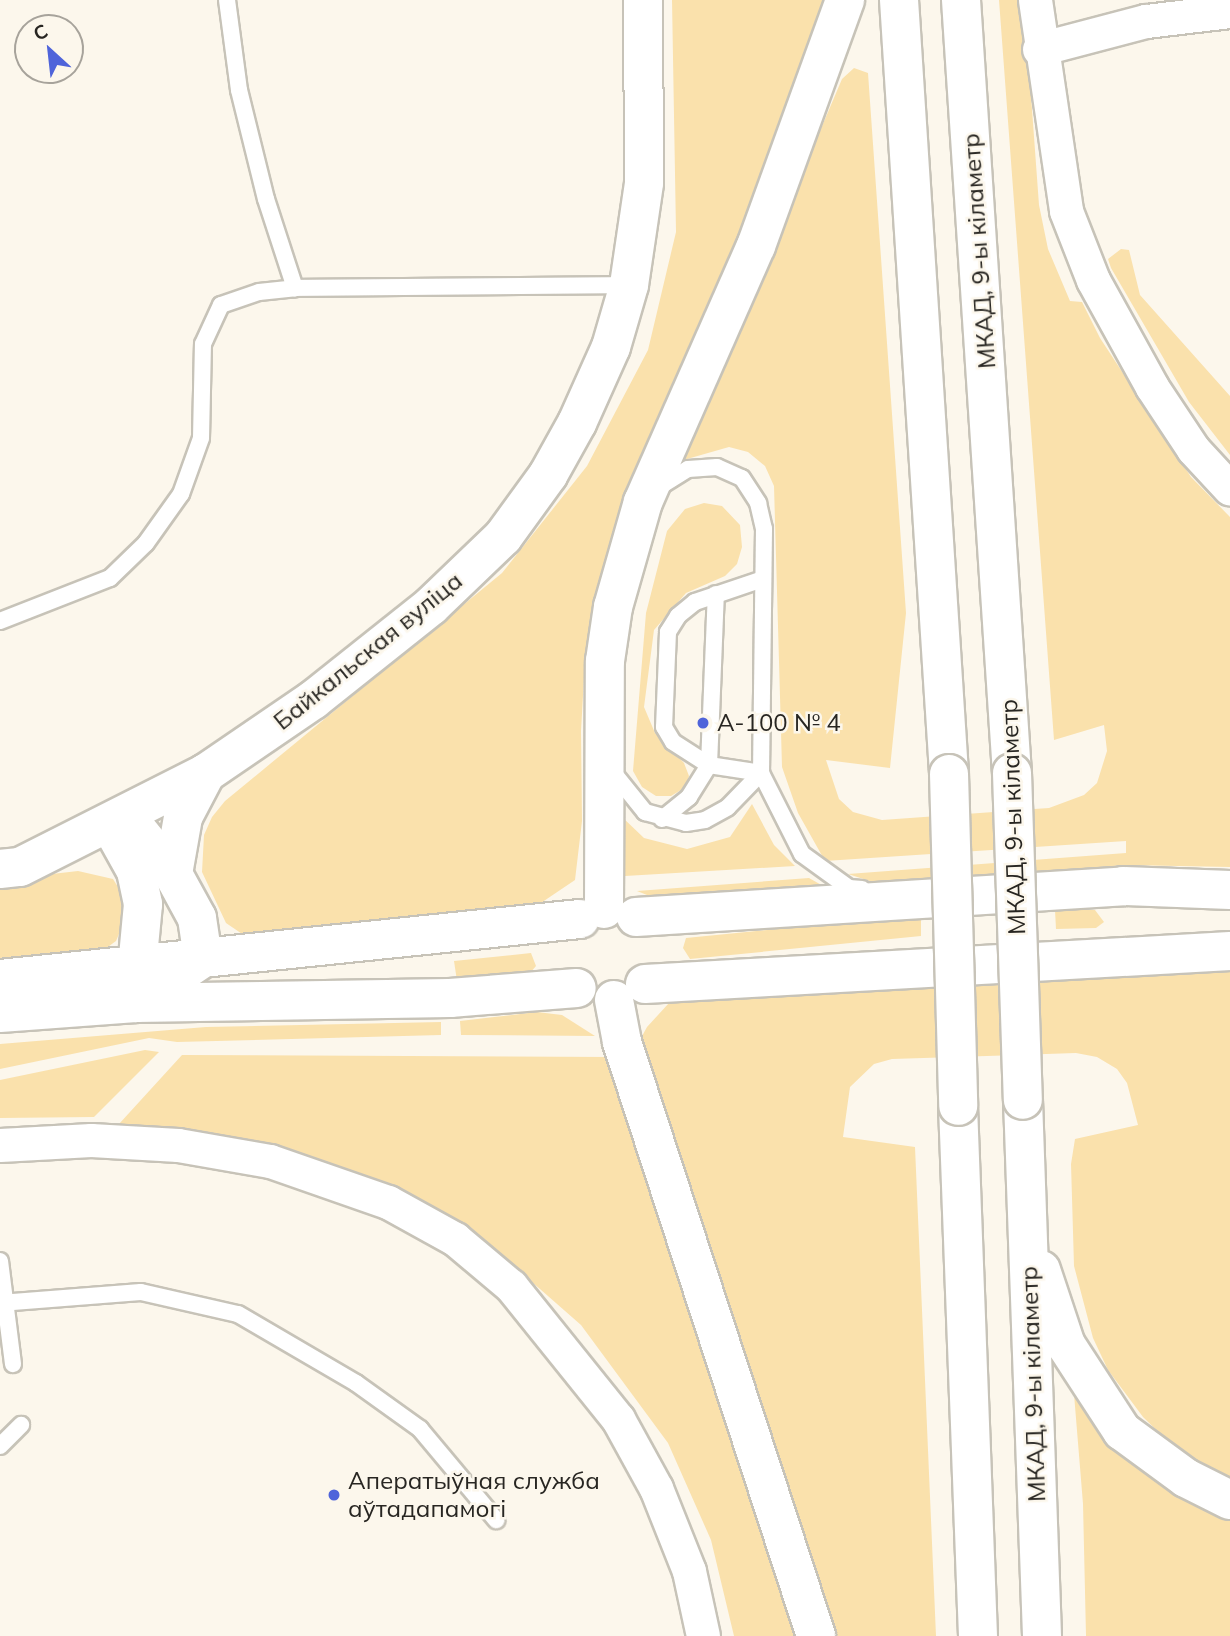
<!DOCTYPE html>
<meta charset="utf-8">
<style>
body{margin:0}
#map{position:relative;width:1230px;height:1636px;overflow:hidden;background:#fcf7ec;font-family:Mulish,sans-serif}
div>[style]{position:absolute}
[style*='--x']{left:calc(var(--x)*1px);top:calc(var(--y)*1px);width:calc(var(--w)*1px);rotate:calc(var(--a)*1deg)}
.green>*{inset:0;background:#fae1ac}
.roads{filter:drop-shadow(2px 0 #c7c3b8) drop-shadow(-2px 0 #c7c3b8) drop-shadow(0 2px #c7c3b8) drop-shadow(0 -2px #c7c3b8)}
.service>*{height:16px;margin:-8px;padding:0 8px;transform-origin:8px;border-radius:8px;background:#fff}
.minor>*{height:33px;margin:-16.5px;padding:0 16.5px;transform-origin:16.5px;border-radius:16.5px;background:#fff}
.tertiary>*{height:38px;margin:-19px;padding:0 19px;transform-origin:19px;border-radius:19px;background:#fff}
.secondary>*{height:38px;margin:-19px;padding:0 19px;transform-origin:19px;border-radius:19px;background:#fff}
.trunk>*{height:38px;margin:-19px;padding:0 19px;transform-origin:19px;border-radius:19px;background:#fff}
.bridges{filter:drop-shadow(2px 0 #c7c3b8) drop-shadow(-2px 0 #c7c3b8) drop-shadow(0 2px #c7c3b8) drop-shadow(0 -2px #c7c3b8)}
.trunk-bridge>*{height:38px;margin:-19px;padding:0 19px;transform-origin:19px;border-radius:19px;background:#fff}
.dots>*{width:19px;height:19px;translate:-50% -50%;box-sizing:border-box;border:4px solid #fcf7ec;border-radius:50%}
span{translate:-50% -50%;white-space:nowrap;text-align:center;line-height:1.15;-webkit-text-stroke:5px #fcf7ec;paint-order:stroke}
.street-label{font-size:24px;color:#282622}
.poi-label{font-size:24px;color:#282622}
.left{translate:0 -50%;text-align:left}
.north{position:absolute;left:14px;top:14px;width:70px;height:70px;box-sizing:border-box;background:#fcf7ec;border:2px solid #a7a39b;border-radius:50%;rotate:333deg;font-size:19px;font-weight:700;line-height:28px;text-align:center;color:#282622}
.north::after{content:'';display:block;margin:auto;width:24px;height:32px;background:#4f64da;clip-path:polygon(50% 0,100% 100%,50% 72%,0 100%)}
</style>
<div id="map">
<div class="green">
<i style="clip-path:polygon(672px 0,835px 0,602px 575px,585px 660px,581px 731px,582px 821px,575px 880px,532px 909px,251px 940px,226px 923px,202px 872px,204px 835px,212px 817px,225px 801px,502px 573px,587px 466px,648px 350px,676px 232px)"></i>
<i style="clip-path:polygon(999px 0,1024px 0,1039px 205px,1048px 249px,1070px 301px,1082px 302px,1100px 338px,1191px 477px,1230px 517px,1230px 867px,1126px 865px,879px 884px,848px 874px,1126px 853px,1126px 841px,825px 861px,798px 813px,782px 767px,774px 486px,765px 466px,748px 452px,729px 447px,680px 461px,842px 79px,854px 68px,868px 73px,906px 613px,890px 768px,826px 760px,839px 799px,853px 812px,882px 820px,1049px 808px,1084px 795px,1097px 783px,1107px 751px,1104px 725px,1054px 740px)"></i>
<i style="clip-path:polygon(1121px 249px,1129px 250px,1140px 295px,1230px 396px,1230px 455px,1189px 402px,1111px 268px,1108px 259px)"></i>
<i style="clip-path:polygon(704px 503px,722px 506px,740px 525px,742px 547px,737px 564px,725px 576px,686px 593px,654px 630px,644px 707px,655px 733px,684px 763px,689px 776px,686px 787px,671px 796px,656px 796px,642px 787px,633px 771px,646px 613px,667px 531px,685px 509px)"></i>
<i style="clip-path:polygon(752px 804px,774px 845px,795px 866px,625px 876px,618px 864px,621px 816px,644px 838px,687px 849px,730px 837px)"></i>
<i style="clip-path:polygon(78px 871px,113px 879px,125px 898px,125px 920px,116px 941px,105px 949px,0 958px,0 880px)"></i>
<i style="clip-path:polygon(809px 878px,825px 887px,652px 897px,637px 891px)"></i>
<i style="clip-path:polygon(1055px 910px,1095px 910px,1104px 922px,1096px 928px,1056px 929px)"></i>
<i style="clip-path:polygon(921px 915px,921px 936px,690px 959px,683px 948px,686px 938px)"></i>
<i style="clip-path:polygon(531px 953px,536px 966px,530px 973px,457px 981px,454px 961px)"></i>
<i style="clip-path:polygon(1230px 963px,1230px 1484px,1177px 1450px,1143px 1417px,1108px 1370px,1093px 1338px,1074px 1266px,1071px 1164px,1075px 1139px,1138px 1125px,1127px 1083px,1117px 1069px,1097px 1057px,1076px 1053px,892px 1059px,874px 1064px,850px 1087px,843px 1137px,915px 1147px,936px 1636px,834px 1636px,641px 1038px,647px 1027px,669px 1003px,689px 998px)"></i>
<i style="clip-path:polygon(537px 1012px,562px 1015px,595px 1036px,461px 1035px,460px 1021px)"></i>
<i style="clip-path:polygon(441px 1022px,441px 1035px,177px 1042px,149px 1038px,0 1069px,0 1044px,206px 1027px)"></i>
<i style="clip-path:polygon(145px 1050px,159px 1052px,94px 1117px,0 1118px,0 1080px)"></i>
<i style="clip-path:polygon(182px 1055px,613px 1057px,805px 1636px,734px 1636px,711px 1540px,668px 1443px,581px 1325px,475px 1232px,429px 1208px,242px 1143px,119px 1124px)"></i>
<i style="clip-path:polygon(1074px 1394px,1230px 1518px,1230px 1636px,1086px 1636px,1083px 1504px)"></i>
</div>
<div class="roads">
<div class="service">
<i style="--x:227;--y:0;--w:91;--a:82.4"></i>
<i style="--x:239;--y:90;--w:112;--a:76.1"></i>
<i style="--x:266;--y:199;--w:94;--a:72"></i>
<i style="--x:659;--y:487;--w:34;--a:-32"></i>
<i style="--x:688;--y:469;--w:29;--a:-4"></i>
<i style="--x:717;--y:467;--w:27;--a:24"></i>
<i style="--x:742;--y:478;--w:30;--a:57"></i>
<i style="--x:758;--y:503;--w:27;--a:77"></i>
<i style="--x:764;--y:529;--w:244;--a:90.7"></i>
<i style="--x:761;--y:773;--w:91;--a:63.2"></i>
<i style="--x:802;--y:854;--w:58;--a:35.9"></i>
<i style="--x:849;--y:888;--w:13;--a:4"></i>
<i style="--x:760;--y:580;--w:69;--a:161.3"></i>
<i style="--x:695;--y:602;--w:22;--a:141"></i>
<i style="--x:678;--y:616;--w:19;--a:122"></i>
<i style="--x:668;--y:632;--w:95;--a:92.4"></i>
<i style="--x:664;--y:727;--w:17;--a:59"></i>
<i style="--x:673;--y:742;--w:43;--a:32.6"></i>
<i style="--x:709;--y:765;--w:53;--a:8.7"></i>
<i style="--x:0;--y:621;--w:118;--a:-21.4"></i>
<i style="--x:110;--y:578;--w:50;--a:-44.2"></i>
<i style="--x:146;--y:543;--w:60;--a:-54.5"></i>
<i style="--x:181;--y:494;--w:59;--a:-70.3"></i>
<i style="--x:201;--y:438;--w:94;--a:-88.8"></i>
<i style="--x:203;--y:344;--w:43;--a:-65.2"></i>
<i style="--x:221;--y:305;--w:40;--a:-18.9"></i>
<i style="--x:259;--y:292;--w:36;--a:-6"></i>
<i style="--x:295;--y:288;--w:334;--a:-0.5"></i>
<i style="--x:612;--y:771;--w:53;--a:51.2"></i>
<i style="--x:645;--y:812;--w:42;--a:15"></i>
<i style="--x:686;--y:823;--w:19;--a:-9"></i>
<i style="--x:705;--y:820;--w:26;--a:-29"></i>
<i style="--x:728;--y:807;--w:47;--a:-45.9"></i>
<i style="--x:662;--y:819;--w:35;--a:-39"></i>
<i style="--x:689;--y:797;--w:38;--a:-58"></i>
<i style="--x:709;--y:765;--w:171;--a:-87.7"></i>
<i style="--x:0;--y:1261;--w:104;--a:82.8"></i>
<i style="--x:0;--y:1303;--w:141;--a:-4.5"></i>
<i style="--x:141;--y:1292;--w:99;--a:12.8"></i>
<i style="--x:238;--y:1314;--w:137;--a:30.3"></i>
<i style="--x:356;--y:1383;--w:79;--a:35.7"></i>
<i style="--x:420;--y:1429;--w:119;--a:50.1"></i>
<i style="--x:0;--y:1446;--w:30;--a:-45"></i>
</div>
<div class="minor">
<i style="--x:1035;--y:0;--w:213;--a:81.6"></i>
<i style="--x:1066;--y:211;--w:74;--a:68.6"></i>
<i style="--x:1093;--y:280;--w:122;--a:61.1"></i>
<i style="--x:1152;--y:387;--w:74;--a:56.5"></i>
<i style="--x:1193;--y:449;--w:54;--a:47.2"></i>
<i style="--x:1039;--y:49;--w:111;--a:-14.7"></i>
<i style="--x:1146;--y:21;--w:85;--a:-6.8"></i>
<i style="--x:0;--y:1145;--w:91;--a:-3.1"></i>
<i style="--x:91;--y:1140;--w:87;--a:3.3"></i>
<i style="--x:178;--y:1145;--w:93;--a:9.9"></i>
<i style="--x:270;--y:1161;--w:125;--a:19.2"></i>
<i style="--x:388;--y:1202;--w:77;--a:28.9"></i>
<i style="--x:455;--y:1239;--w:73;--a:40"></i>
<i style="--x:511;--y:1286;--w:171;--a:51.2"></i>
<i style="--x:618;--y:1419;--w:79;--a:61.2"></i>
<i style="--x:656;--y:1488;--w:89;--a:68.3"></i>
<i style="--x:689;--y:1571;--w:66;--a:77.8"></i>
</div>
<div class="tertiary">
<i style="--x:127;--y:817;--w:73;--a:51.1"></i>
<i style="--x:173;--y:874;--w:50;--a:61.4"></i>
<i style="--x:197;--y:918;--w:40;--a:81.5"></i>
<i style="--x:203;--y:958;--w:81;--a:146.1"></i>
<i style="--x:111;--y:826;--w:51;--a:60.9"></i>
<i style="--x:136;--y:871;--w:34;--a:78"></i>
<i style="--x:143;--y:904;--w:64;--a:95.4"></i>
<i style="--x:0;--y:869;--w:20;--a:-6"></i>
<i style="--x:20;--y:867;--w:208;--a:-26.8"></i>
<i style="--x:206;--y:773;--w:130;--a:-34.3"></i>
<i style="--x:313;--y:700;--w:151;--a:-38.5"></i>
<i style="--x:431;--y:606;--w:100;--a:-43.8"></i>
<i style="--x:503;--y:537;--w:77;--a:-54"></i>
<i style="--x:548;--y:475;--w:60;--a:-60.9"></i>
<i style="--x:577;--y:423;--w:83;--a:-65.9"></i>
<i style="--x:611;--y:347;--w:65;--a:-73.8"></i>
<i style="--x:629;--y:285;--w:103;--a:-81.6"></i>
<i style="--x:644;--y:183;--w:183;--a:-90.3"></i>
<i style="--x:173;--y:874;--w:58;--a:-80"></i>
<i style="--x:183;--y:817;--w:50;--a:-62.4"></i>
</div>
<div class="secondary">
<i style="--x:636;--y:917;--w:488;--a:-3.6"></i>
<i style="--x:1123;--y:886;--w:107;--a:2.1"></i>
<i style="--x:0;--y:979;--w:583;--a:-5.91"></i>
<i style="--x:645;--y:984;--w:586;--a:-3.23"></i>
<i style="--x:0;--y:1013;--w:136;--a:-4.2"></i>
<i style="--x:136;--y:1003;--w:314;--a:-0.9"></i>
<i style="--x:450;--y:998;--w:127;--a:-4.5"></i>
</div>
<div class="trunk">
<i style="--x:899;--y:0;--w:776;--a:86.3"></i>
<i style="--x:961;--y:0;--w:775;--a:86.23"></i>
<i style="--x:604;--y:909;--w:248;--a:-89.8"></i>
<i style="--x:605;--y:661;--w:55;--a:-81.6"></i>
<i style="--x:613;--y:607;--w:109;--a:-74.1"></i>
<i style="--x:643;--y:502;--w:280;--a:-66.2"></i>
<i style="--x:756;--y:246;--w:262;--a:-70.1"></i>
<i style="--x:614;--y:1000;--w:43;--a:79.2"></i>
<i style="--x:622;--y:1042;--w:625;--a:71.91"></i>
<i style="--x:1023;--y:1100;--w:536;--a:87.97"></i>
<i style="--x:958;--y:1106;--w:530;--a:87.84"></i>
<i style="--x:1041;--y:1270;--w:79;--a:71.6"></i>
<i style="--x:1066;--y:1345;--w:103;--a:56.9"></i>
<i style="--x:1122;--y:1431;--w:79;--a:36.3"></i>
<i style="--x:1186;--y:1478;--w:49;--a:26.6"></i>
</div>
</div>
<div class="bridges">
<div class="trunk-bridge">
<i style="--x:1012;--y:773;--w:327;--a:88.1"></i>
<i style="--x:949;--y:774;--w:332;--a:88.4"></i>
</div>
</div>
<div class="dots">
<i style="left:703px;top:723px;background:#4f64da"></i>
<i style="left:334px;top:1495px;background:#4f64da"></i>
</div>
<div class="street-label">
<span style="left:979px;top:251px;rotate:-94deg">МКАД, 9-ы кіламетр</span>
<span style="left:368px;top:651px;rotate:-39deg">Байкальская вуліца</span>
<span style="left:1013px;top:817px;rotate:-92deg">МКАД, 9-ы кіламетр</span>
<span style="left:1033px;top:1384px;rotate:-92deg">МКАД, 9-ы кіламетр</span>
</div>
<div class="poi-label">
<span class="left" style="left:717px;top:723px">А-100 № 4</span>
<span class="left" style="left:348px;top:1495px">Аператыўная служба<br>аўтадапамогі</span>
</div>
<div class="north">С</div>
</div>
